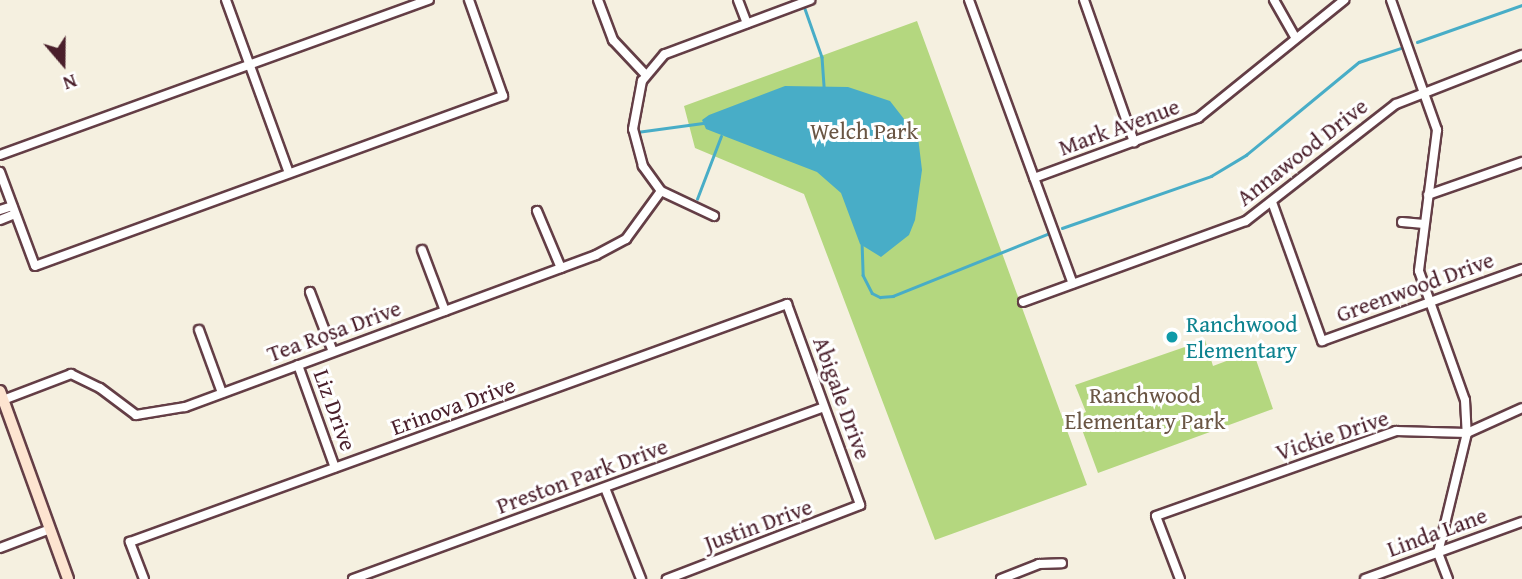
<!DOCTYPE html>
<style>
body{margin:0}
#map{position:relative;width:1522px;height:579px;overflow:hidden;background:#f5f0e0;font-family:"Gentium Book Plus",serif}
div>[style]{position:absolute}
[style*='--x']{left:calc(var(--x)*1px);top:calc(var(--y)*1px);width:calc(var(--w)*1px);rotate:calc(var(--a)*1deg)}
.green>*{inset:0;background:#b4d77f}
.water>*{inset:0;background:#48adc7}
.stream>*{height:2.5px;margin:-1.25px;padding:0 1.25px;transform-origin:1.25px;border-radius:1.25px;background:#48adc7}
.roads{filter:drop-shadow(2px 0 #643e46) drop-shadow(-2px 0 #643e46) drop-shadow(0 2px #643e46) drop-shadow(0 -2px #643e46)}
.street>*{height:8px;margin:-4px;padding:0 4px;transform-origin:4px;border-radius:4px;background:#fff}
.secondary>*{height:10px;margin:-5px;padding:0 5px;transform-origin:5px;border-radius:5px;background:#fde4d0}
.dots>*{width:19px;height:19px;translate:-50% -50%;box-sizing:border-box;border:4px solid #fff;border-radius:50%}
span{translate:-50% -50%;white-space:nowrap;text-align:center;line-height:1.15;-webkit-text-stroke:6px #fff;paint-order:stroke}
.street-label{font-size:23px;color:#4a1f2b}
.park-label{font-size:23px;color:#6a5644}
.culture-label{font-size:23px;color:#0d838f}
.left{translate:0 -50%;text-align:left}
.north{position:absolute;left:28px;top:28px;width:70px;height:70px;-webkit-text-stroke:5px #fff;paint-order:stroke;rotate:160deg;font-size:19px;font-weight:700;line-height:28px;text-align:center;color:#4a1f2b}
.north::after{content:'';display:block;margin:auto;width:24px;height:32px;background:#4a1f2b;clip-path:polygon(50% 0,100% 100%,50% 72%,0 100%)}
</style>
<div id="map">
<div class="green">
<i style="clip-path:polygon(917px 21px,1087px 485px,935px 540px,804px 194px,695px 148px,684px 106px)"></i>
<i style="clip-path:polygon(1205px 340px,1213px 366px,1253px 351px,1273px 409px,1098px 473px,1077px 416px,1086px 412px,1075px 385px)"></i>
</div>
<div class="water">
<i style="clip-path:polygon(785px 86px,848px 87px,890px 101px,918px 137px,922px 170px,915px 220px,909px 235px,881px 257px,860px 244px,841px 193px,817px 172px,706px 129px,702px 120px,709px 115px)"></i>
</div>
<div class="stream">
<i style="--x:804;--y:6;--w:54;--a:70.6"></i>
<i style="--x:822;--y:57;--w:30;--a:86"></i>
<i style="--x:1417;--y:42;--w:111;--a:-19.4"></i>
<i style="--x:637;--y:132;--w:68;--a:-7.7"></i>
<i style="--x:697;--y:199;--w:67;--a:-69.1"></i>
<i style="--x:1062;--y:228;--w:158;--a:-19.2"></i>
<i style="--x:1211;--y:176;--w:41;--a:-31"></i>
<i style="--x:1246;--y:155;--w:146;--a:-39.5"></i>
<i style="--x:1359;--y:62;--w:44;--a:-18.4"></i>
<i style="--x:862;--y:241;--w:34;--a:88"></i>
<i style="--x:863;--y:275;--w:20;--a:63"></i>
<i style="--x:872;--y:293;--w:9;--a:27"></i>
<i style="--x:880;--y:297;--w:13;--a:-4"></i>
<i style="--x:893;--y:296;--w:166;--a:-21.9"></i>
</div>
<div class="roads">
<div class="street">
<i style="--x:226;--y:0;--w:184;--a:70"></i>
<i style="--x:598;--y:0;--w:43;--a:69.4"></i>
<i style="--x:613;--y:40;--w:48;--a:46.7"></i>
<i style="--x:738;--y:0;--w:25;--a:69"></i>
<i style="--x:969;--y:0;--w:302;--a:69.9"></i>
<i style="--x:1084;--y:0;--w:151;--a:70.6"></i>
<i style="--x:1274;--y:0;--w:43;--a:60.4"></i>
<i style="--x:1391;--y:0;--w:138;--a:70.5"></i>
<i style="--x:1437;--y:130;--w:142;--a:97.3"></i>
<i style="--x:1419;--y:271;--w:137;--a:70.4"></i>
<i style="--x:1465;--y:400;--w:33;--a:87"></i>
<i style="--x:1467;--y:433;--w:123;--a:103.6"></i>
<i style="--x:1438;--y:553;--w:28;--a:69"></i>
<i style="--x:0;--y:155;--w:456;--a:-19.9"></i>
<i style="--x:0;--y:172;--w:100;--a:69.6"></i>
<i style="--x:35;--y:266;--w:498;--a:-20"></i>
<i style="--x:503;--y:96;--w:102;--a:-109.5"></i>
<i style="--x:1034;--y:178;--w:175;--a:-20.1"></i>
<i style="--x:1198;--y:118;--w:188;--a:-38.9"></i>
<i style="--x:1428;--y:195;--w:100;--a:-19.3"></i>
<i style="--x:1272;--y:202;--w:148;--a:70.2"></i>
<i style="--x:1322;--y:341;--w:213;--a:-19.8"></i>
<i style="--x:0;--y:210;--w:13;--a:-18"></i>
<i style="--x:537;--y:211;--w:62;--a:67.2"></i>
<i style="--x:714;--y:216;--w:59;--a:-154.7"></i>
<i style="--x:661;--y:191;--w:31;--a:-126"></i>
<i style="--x:643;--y:166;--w:38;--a:-105"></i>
<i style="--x:633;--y:129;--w:49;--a:-79.4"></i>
<i style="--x:642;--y:81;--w:35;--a:-50"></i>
<i style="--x:665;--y:54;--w:155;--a:-20.4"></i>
<i style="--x:0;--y:220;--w:16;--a:-22"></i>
<i style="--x:1402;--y:222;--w:22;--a:5"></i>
<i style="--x:422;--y:250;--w:65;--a:69.3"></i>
<i style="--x:310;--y:292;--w:64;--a:69"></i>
<i style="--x:1023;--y:302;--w:237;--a:-20"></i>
<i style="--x:1246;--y:221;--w:190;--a:-38"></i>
<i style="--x:1396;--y:104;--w:135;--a:-21.3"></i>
<i style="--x:199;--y:330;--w:67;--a:69.9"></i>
<i style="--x:298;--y:365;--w:109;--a:70.2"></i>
<i style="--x:3;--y:400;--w:73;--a:-20.9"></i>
<i style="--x:71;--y:374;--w:32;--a:26"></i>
<i style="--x:100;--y:388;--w:45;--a:36.9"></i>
<i style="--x:136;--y:415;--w:50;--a:-9.3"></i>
<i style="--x:185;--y:407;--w:438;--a:-20.3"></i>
<i style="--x:596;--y:255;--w:34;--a:-28"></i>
<i style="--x:626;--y:239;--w:59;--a:-53.9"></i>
<i style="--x:605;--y:488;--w:98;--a:68.4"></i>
<i style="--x:0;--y:548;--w:53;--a:-20.8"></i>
<i style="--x:144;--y:579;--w:40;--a:-111"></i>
<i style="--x:130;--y:542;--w:699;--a:-19.91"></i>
<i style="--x:787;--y:304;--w:214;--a:70"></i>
<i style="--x:860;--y:505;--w:207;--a:159"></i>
<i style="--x:353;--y:579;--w:501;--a:-20.06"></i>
<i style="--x:1001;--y:579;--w:41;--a:-21.5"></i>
<i style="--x:1039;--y:564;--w:23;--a:-2"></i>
<i style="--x:1180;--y:579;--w:67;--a:-110.9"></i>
<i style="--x:1156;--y:516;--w:255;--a:-19.5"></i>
<i style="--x:1396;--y:431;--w:71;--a:1.6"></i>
<i style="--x:1467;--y:433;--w:60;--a:-24.4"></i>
<i style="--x:1365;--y:579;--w:167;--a:-20"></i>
</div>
<div class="secondary">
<i style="--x:0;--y:391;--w:200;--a:70.1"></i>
</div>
</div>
<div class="dots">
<i style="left:1172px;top:337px;background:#0f9aa8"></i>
</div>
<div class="street-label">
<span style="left:1119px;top:127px;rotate:-20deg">Mark Avenue</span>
<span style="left:1302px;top:152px;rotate:-38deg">Annawood Drive</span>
<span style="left:1415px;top:287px;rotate:-20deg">Greenwood Drive</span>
<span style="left:334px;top:331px;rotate:-20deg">Tea Rosa Drive</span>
<span style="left:842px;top:398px;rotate:70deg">Abigale Drive</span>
<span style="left:453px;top:406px;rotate:-20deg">Erinova Drive</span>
<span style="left:335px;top:410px;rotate:70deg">Liz Drive</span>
<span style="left:1332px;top:435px;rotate:-18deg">Vickie Drive</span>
<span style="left:582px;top:476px;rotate:-20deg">Preston Park Drive</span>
<span style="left:758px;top:525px;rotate:-20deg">Justin Drive</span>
<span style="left:1437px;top:532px;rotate:-20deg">Linda Lane</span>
</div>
<div class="park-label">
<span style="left:864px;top:131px">Welch Park</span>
<span style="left:1145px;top:408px">Ranchwood<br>Elementary Park</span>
</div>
<div class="culture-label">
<span class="left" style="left:1186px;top:337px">Ranchwood<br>Elementary</span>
</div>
<div class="north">N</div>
</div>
